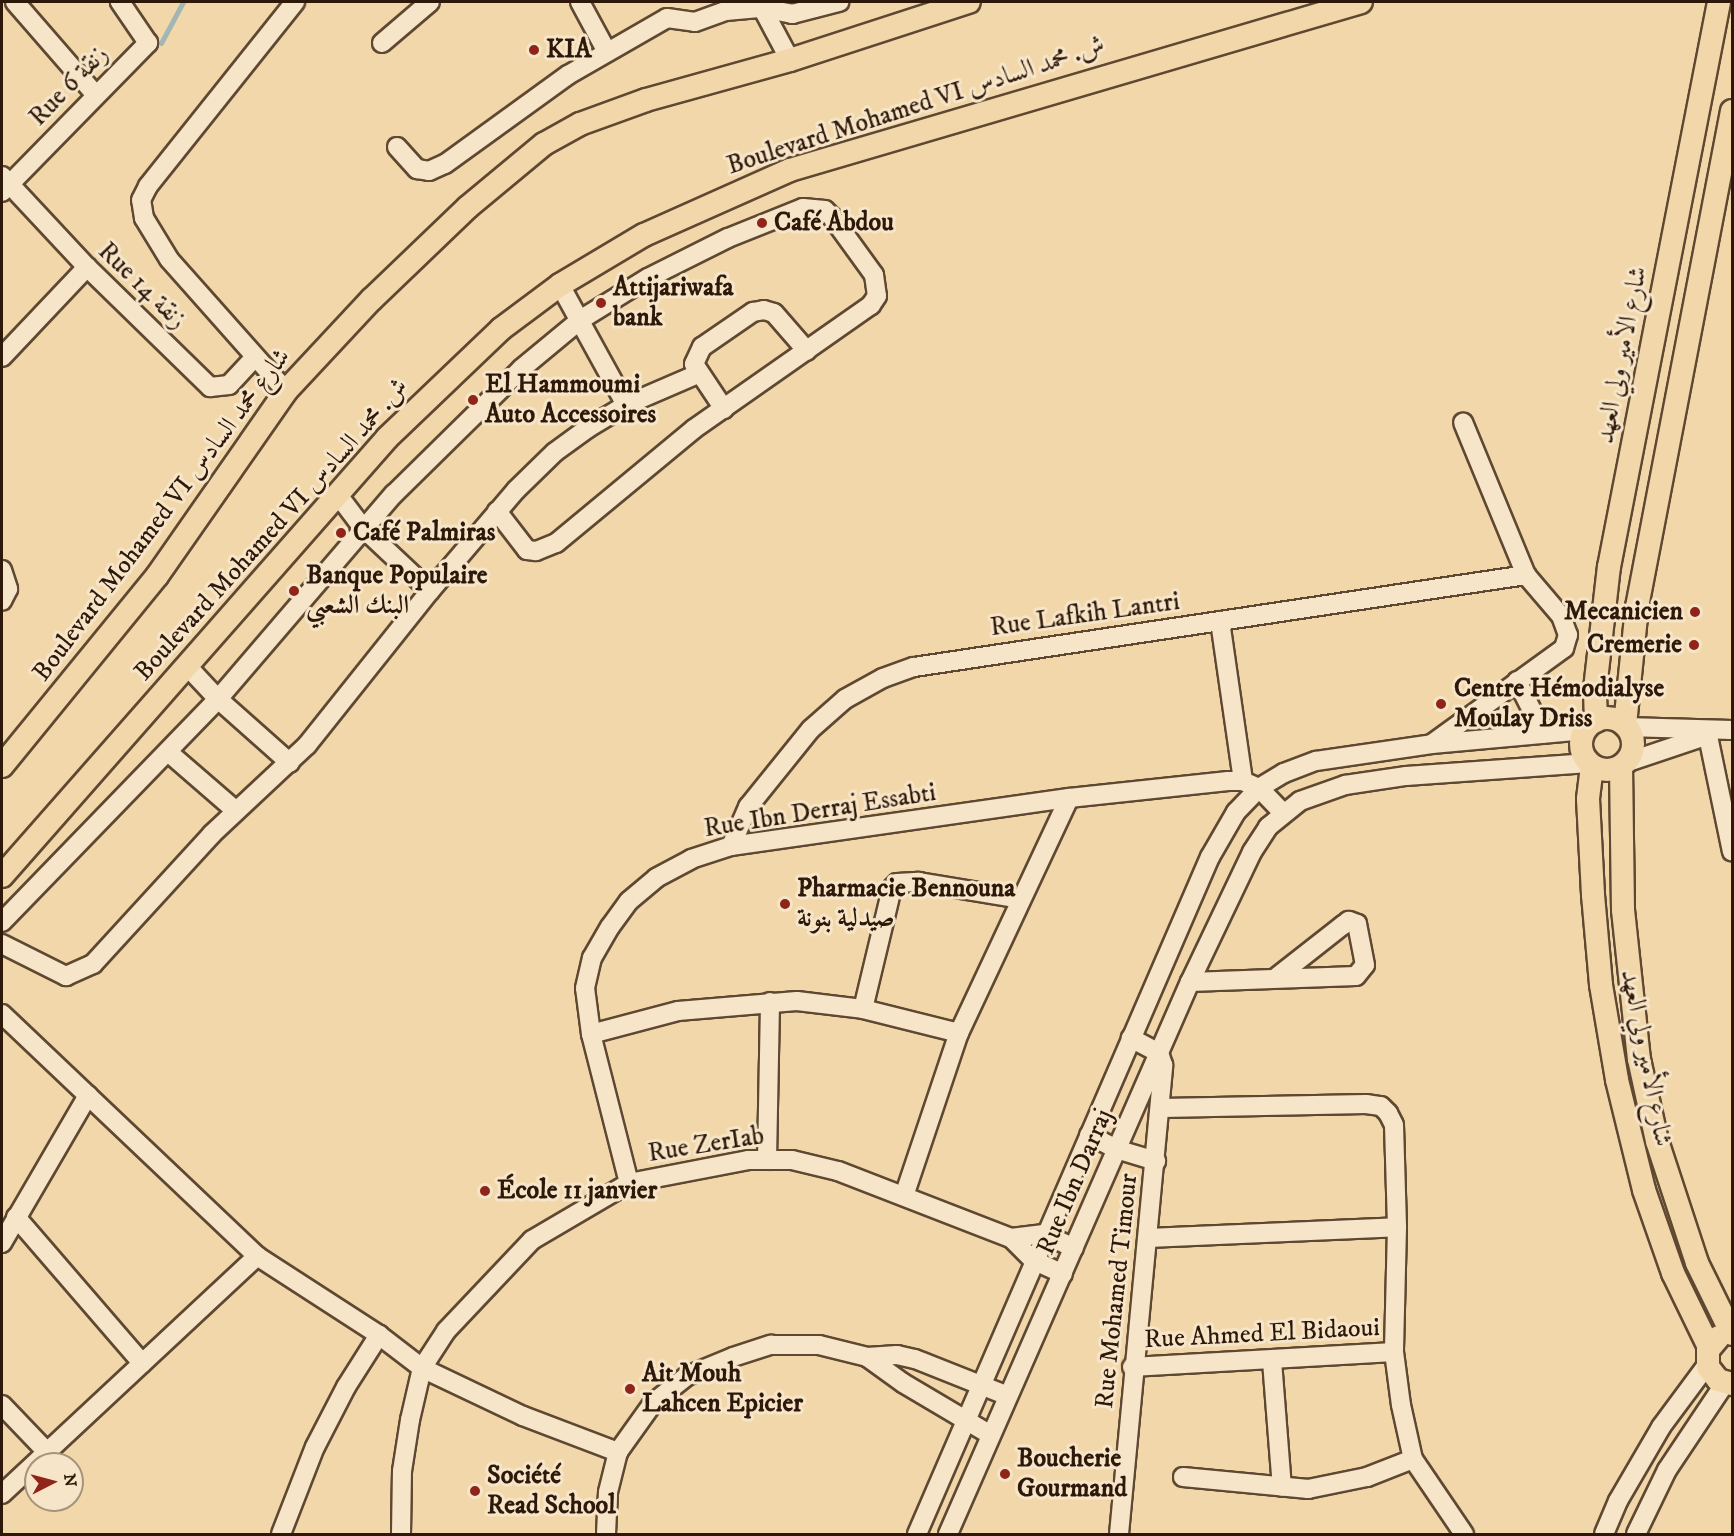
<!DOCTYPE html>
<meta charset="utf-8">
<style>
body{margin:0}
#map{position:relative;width:1734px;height:1536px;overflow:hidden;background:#f1d7aa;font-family:"IM FELL DW Pica",Amiri,serif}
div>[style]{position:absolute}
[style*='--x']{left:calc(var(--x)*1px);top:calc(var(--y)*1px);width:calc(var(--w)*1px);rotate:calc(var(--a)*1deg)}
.stream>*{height:5px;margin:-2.5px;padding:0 2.5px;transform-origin:2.5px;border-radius:2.5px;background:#a1b6b5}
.roads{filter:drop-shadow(2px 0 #5f4832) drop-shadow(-2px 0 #5f4832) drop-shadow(0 2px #5f4832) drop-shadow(0 -2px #5f4832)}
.minor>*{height:18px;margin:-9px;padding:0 9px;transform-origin:9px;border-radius:9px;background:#f6e5c8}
.major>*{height:22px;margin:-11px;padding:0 11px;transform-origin:11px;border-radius:11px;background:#f1d7aa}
.major>.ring{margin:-11px;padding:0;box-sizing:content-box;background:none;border:22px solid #f1d7aa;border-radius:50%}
.dots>*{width:16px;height:16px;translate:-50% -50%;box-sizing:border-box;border:3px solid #f6e5c8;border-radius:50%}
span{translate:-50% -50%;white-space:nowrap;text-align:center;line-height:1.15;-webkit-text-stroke:6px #f6e5c8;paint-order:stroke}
.poi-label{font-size:26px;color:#2e180a;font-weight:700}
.left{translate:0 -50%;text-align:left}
.right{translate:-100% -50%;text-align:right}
.street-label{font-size:26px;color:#2e180a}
.frame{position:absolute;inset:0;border:3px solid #2e180a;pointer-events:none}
.north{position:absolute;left:24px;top:1452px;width:60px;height:60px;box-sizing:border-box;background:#f6e5c8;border:2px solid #a6937c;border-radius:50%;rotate:84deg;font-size:16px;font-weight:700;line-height:24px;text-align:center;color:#2e180a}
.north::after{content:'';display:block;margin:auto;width:21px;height:27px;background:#8f2418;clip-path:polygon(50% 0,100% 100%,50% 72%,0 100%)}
</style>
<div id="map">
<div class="stream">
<i style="--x:161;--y:43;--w:47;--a:-61.8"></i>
</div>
<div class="roads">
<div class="minor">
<i style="--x:15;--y:2;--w:122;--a:49"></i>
<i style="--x:580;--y:2;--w:55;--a:61.6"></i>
<i style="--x:759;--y:2;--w:66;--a:61.9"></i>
<i style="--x:382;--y:43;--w:63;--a:-40.5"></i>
<i style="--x:397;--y:147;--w:30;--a:48"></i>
<i style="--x:417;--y:169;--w:12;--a:9"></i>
<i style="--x:429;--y:171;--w:17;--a:-24"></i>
<i style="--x:445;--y:164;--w:152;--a:-35.9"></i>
<i style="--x:568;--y:75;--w:114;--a:-29.9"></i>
<i style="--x:667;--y:18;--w:28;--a:8"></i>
<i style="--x:695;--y:22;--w:33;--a:-20"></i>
<i style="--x:726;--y:11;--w:36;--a:-5"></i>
<i style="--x:762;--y:8;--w:31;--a:11"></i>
<i style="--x:792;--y:14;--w:49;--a:-14.3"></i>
<i style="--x:2;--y:176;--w:125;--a:47"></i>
<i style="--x:87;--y:267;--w:172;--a:44.3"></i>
<i style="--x:210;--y:387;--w:19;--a:-6"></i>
<i style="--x:229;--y:385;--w:38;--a:-47"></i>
<i style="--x:2;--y:192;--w:209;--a:-45.6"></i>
<i style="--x:148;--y:43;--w:50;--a:-124.3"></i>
<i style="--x:560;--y:285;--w:137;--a:61.2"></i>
<i style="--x:2;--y:357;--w:124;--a:-46.6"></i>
<i style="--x:286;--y:391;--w:176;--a:-131.6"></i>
<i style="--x:169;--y:259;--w:48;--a:-121.4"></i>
<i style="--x:144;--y:218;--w:18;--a:-99"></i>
<i style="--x:141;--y:200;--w:16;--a:-63"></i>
<i style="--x:148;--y:186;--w:236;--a:-51.4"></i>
<i style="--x:724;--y:409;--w:54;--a:-123.7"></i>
<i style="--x:694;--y:364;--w:19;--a:-65"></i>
<i style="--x:702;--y:347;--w:62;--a:-34.5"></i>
<i style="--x:753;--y:312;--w:11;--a:-10"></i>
<i style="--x:764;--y:310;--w:10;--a:17"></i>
<i style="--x:774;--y:313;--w:50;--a:49"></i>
<i style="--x:338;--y:495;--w:41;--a:52.9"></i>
<i style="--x:363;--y:528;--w:92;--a:43.2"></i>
<i style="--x:2;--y:570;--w:20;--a:72"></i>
<i style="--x:8;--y:589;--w:13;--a:117"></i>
<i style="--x:1220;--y:621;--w:162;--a:81.8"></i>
<i style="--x:187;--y:666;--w:45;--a:46.8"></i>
<i style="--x:218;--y:699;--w:96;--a:41.6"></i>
<i style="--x:1517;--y:681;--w:59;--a:63"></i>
<i style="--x:1626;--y:727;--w:106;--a:1.6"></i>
<i style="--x:1708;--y:736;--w:118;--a:78.3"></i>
<i style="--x:1433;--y:743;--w:162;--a:-35.9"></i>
<i style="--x:1564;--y:648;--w:14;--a:-73"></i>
<i style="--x:1568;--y:635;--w:20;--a:-110"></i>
<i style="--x:1561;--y:616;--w:54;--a:-130.5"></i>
<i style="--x:1526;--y:575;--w:165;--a:-112.4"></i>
<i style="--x:168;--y:752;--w:90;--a:40.9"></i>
<i style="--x:1625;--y:763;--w:88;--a:-18.6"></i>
<i style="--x:731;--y:846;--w:43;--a:-66.4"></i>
<i style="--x:748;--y:807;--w:100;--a:-51.1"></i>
<i style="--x:811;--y:729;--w:45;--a:-41.4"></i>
<i style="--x:845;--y:699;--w:43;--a:-28.9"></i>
<i style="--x:883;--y:678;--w:33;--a:-20"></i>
<i style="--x:914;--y:667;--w:619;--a:-8.55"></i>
<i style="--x:2;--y:922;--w:310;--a:-45.9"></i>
<i style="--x:218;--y:699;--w:270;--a:-49.4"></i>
<i style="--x:394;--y:494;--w:178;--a:-44.5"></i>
<i style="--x:521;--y:369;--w:77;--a:-39.7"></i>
<i style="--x:580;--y:320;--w:80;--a:-31.7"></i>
<i style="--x:648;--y:278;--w:89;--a:-26.6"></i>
<i style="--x:728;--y:238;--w:81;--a:-21.8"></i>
<i style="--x:803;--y:208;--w:22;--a:5"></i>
<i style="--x:825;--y:210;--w:10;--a:45"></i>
<i style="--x:832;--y:217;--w:72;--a:54.1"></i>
<i style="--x:874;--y:275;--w:21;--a:82"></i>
<i style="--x:877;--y:296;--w:11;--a:124"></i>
<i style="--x:871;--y:305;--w:216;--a:145"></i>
<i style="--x:694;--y:429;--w:179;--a:140.4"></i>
<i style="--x:556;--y:543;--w:22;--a:158"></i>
<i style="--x:536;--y:551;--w:9;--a:-174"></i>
<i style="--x:527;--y:550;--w:49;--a:-127.6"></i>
<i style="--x:2;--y:944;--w:72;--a:26.6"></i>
<i style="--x:66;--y:976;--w:30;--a:-24"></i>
<i style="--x:93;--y:964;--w:176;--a:-47.5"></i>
<i style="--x:212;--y:834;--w:130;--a:-43.1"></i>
<i style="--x:307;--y:745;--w:197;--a:-51.4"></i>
<i style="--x:430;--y:591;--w:133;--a:-49.6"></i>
<i style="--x:516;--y:490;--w:54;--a:-44.3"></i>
<i style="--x:555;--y:452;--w:41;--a:-36"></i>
<i style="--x:588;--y:428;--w:44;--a:-31.2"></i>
<i style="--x:626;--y:405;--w:78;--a:-23.3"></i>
<i style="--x:1190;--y:982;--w:166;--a:-2.1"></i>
<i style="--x:1356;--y:976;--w:14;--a:-51"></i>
<i style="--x:1365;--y:965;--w:42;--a:-101"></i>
<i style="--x:1357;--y:924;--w:9;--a:-159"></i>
<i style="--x:1349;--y:921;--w:7;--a:146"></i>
<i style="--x:1343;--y:925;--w:84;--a:141.8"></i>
<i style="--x:863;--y:1009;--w:124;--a:-76.5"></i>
<i style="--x:892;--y:888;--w:7;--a:-45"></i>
<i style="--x:897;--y:883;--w:22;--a:-3"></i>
<i style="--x:919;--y:882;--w:103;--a:9.5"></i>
<i style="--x:2;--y:1014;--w:352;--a:43.5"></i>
<i style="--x:257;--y:1256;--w:145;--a:32.9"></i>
<i style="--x:379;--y:1335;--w:54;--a:37.5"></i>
<i style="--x:422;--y:1368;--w:112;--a:25.4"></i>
<i style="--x:523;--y:1416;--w:102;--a:20.8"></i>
<i style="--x:591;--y:1034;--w:90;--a:-14.8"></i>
<i style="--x:678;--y:1011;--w:119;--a:-4.8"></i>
<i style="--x:797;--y:1001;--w:66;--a:6.9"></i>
<i style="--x:863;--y:1009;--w:99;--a:14"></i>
<i style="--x:1162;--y:1108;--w:204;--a:-1.1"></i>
<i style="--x:1366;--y:1104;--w:15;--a:8"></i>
<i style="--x:1381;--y:1106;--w:10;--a:45"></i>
<i style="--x:1388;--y:1113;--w:13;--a:63"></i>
<i style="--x:1394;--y:1125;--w:102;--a:88.3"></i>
<i style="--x:1397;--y:1227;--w:125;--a:91.4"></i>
<i style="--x:1394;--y:1352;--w:53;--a:82.5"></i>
<i style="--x:1401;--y:1405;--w:55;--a:77.5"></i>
<i style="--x:1413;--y:1459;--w:91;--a:55.8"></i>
<i style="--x:1089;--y:1135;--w:30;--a:27"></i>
<i style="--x:1116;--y:1149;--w:42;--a:16.7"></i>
<i style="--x:767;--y:1160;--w:158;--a:-88.9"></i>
<i style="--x:629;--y:1183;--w:154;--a:-104.3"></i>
<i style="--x:591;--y:1034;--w:46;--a:-97.4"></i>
<i style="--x:585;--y:988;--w:31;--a:-77"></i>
<i style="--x:592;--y:958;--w:36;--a:-60"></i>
<i style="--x:610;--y:927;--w:32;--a:-54"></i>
<i style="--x:629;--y:901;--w:35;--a:-40"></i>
<i style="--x:656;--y:878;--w:40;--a:-28"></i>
<i style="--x:691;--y:859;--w:42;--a:-18"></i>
<i style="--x:731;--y:846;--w:341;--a:-8.1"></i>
<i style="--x:1069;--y:798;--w:160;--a:-6.1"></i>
<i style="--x:1228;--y:781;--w:15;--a:0"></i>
<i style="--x:1243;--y:781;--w:17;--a:24"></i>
<i style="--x:1259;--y:788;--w:33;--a:46"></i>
<i style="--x:904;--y:1196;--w:172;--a:-71.4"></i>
<i style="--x:959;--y:1033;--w:259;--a:-64.9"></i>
<i style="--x:16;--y:1217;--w:193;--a:49.2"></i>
<i style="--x:1011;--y:1238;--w:33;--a:-7"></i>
<i style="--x:1044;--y:1234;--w:33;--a:25"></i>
<i style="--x:1148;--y:1238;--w:249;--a:-2.5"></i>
<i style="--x:2;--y:1243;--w:171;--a:-59.8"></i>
<i style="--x:867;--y:1357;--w:44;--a:35.8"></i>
<i style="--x:903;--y:1383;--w:102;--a:30.6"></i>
<i style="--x:1272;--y:1361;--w:126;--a:85.5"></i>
<i style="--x:1132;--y:1367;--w:262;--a:-3.3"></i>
<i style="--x:2;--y:1405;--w:65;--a:46.2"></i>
<i style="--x:1183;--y:1477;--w:126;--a:5.5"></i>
<i style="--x:1308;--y:1489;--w:60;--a:-11.5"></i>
<i style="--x:1367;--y:1477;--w:49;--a:-21.4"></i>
<i style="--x:2;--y:1494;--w:349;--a:-43"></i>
<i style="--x:281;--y:1534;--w:93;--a:-68.7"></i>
<i style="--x:315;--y:1447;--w:68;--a:-62.7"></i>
<i style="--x:346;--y:1387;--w:62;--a:-57.6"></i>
<i style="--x:401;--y:1534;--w:63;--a:-89.1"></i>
<i style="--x:402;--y:1471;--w:52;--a:-81.1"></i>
<i style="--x:410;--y:1420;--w:53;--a:-77"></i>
<i style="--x:422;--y:1368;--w:44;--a:-57"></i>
<i style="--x:446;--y:1331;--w:125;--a:-46.6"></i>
<i style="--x:532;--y:1240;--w:113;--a:-30.4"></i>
<i style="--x:629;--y:1183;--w:121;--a:-10.9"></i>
<i style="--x:748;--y:1160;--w:44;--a:0"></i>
<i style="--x:792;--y:1160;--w:47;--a:13.4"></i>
<i style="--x:838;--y:1171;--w:186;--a:21.2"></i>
<i style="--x:1011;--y:1238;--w:31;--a:45"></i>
<i style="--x:1033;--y:1260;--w:33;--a:25"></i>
<i style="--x:606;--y:1534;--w:42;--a:-87.3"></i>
<i style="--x:608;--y:1492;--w:41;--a:-76"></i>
<i style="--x:618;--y:1452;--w:60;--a:-54.5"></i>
<i style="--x:653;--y:1403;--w:43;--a:-38.5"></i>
<i style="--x:687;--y:1376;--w:50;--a:-22.4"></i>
<i style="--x:733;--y:1357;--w:40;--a:-18"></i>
<i style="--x:771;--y:1345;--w:48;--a:0"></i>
<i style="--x:819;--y:1345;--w:49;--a:14"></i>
<i style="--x:867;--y:1357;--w:30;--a:-4"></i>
<i style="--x:897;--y:1355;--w:18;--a:13"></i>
<i style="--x:915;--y:1359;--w:100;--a:21.7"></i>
<i style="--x:917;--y:1534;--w:738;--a:-66.6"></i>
<i style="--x:1210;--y:857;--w:52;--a:-60"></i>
<i style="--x:1236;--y:812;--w:33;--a:-46"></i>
<i style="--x:1259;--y:788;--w:29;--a:-31"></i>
<i style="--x:1284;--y:773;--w:34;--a:-21"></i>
<i style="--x:1316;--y:761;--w:117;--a:-8.3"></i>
<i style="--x:1432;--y:744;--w:154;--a:-5.2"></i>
<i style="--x:948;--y:1534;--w:603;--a:-66.33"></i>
<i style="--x:1190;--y:982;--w:144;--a:-64.5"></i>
<i style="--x:1252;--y:852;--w:30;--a:-57"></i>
<i style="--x:1268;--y:827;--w:41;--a:-39.1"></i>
<i style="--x:1300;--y:801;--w:48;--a:-19.6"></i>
<i style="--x:1345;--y:785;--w:62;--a:-8.4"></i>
<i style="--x:1406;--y:776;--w:183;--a:-4.1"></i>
<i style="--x:1119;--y:1534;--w:471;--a:-84.6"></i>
<i style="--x:1163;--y:1065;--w:13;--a:-108"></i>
<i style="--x:1159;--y:1053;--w:32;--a:-152"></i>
<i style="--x:1604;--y:1534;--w:36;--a:-67"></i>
<i style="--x:1618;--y:1501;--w:86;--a:-59.8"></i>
<i style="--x:1661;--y:1427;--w:77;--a:-53.4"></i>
<i style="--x:1636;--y:1534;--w:71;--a:-64.2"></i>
<i style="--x:1667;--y:1470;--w:105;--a:-56.3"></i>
</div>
<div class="major">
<i class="ring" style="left:1581px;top:718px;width:30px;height:30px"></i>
<i style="--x:1596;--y:721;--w:32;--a:-92"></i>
<i style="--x:1595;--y:689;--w:123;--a:-83.5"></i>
<i style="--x:1609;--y:567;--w:576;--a:-78.98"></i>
<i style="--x:1625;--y:725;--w:119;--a:-84.2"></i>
<i style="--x:1637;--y:607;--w:505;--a:-79.16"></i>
<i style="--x:2;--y:766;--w:245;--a:-50.8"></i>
<i style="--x:157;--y:576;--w:226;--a:-55.1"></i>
<i style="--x:286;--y:391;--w:125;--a:-47"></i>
<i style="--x:371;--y:300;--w:134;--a:-43.8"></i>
<i style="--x:468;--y:207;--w:99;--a:-39.7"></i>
<i style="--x:544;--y:144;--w:41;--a:-29.1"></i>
<i style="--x:580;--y:124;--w:70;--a:-20"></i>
<i style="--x:646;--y:100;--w:149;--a:-15.5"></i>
<i style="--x:790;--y:60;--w:188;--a:-18"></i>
<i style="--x:1592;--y:766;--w:33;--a:97"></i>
<i style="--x:1588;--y:799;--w:96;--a:87"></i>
<i style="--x:1593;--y:895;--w:90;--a:84.9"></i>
<i style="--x:1601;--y:985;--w:96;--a:80.4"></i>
<i style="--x:1617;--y:1080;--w:113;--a:76.2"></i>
<i style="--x:1644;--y:1190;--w:88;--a:70.7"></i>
<i style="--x:1673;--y:1273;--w:82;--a:64.1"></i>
<i style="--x:1621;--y:766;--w:144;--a:89.2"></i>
<i style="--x:1623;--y:910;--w:150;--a:83.9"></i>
<i style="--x:1639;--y:1059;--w:84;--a:77.6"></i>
<i style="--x:1657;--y:1141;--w:128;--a:71.8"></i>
<i style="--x:1697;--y:1263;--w:79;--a:63.8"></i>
<i style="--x:2;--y:876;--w:583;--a:-48.68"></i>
<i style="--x:387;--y:438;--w:158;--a:-43.7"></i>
<i style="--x:501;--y:329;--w:74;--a:-36.7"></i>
<i style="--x:560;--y:285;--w:98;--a:-30.8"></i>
<i style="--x:644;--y:235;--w:160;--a:-24"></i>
<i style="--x:790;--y:170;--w:595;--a:-16.39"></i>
<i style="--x:1719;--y:1337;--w:17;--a:130"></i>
<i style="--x:1708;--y:1350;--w:17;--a:90"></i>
<i style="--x:1708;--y:1367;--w:16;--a:52"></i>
<i style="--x:1718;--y:1380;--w:15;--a:16"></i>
</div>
</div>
<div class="dots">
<i style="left:534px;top:50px;background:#8f2418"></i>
<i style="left:762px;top:223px;background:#8f2418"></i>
<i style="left:601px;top:303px;background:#8f2418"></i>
<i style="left:473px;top:400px;background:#8f2418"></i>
<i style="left:341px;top:533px;background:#8f2418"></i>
<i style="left:294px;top:591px;background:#8f2418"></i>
<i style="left:1695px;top:612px;background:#8f2418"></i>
<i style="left:1694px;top:645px;background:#8f2418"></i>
<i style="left:1441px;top:704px;background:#8f2418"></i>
<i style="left:785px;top:904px;background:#8f2418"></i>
<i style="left:485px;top:1191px;background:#8f2418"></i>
<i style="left:630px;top:1389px;background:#8f2418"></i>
<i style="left:1005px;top:1474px;background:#8f2418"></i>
<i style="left:475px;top:1491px;background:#8f2418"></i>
</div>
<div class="poi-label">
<span class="left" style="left:546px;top:50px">KIA</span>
<span class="left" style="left:774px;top:223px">Café Abdou</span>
<span class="left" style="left:613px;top:303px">Attijariwafa<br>bank</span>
<span class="left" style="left:485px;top:400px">El Hammoumi<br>Auto Accessoires</span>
<span class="left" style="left:353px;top:533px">Café Palmiras</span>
<span class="left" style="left:306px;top:591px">Banque Populaire<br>البنك الشعبي</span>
<span class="right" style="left:1683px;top:612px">Mecanicien</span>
<span class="right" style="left:1682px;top:645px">Cremerie</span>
<span class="left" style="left:1454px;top:704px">Centre Hémodialyse<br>Moulay Driss</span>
<span class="left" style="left:797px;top:904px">Pharmacie Bennouna<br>صيدلية بنونة</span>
<span class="left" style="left:497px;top:1191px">École 11 janvier</span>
<span class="left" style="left:642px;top:1389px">Ait Mouh<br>Lahcen Epicier</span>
<span class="left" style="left:1017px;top:1474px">Boucherie<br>Gourmand</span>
<span class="left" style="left:487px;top:1491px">Société<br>Read School</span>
</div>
<div class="street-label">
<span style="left:69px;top:86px;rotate:-46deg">Rue 6 زنقة</span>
<span style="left:916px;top:106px;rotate:-18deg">Boulevard Mohamed VI ش. محمد السادس</span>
<span style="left:142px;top:286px;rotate:44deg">Rue 14 زنقة</span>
<span style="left:1622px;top:355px;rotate:-79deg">شارع الأمير ولي العهد</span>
<span style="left:162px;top:515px;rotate:-53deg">Boulevard Mohamed VI شارع محمد السادس</span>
<span style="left:272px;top:530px;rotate:-48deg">Boulevard Mohamed VI ش. محمد السادس</span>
<span style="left:1085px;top:615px;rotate:-8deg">Rue Lafkih Lantri</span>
<span style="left:820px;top:811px;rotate:-9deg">Rue Ibn Derraj Essabti</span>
<span style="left:1646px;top:1058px;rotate:79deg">شارع الأمير ولي العهد</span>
<span style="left:706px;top:1145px;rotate:-9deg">Rue ZerIab</span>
<span style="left:1075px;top:1182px;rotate:-67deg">Rue Ibn Darraj</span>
<span style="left:1117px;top:1291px;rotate:-84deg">Rue Mohamed Timour</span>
<span style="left:1262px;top:1334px;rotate:-3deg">Rue Ahmed El Bidaoui</span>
</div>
<div class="frame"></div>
<div class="north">N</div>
</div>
